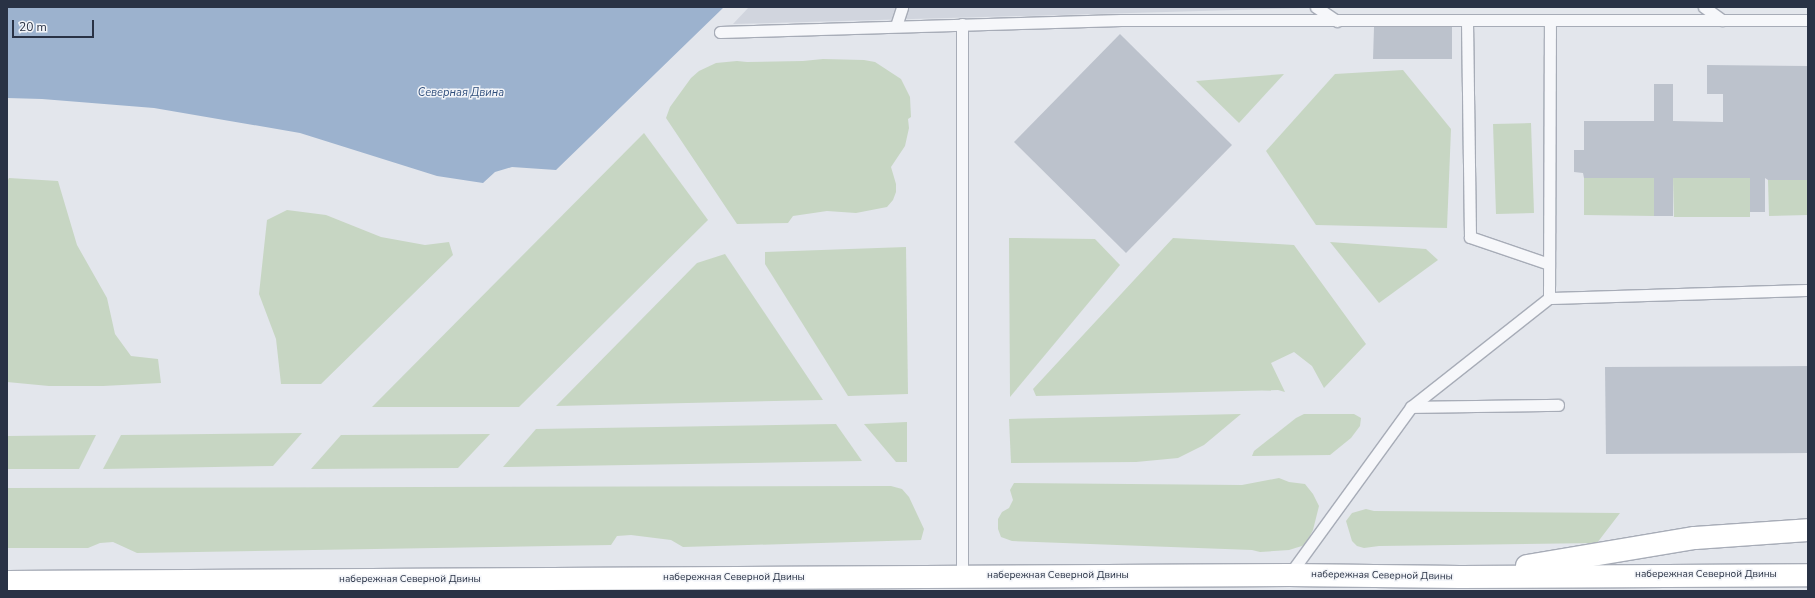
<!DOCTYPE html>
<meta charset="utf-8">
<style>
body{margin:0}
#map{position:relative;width:1815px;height:598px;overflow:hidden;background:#e3e6ec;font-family:"Nunito Sans",sans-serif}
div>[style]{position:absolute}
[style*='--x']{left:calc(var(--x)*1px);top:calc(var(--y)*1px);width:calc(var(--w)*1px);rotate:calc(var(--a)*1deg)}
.built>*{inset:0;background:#d1d5de}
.green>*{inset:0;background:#c7d6c3}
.water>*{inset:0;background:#9cb2ce}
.building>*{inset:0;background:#bcc2cc}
.roads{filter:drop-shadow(1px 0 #a7acb7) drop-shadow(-1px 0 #a7acb7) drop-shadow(0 1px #a7acb7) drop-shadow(0 -1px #a7acb7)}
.service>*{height:11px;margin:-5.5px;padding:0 5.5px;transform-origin:5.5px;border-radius:5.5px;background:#f6f7fa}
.secondary>*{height:22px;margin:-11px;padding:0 11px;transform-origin:11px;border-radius:11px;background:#fff}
span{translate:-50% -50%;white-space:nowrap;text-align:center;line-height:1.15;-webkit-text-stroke:3px #f3f5f9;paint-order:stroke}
.street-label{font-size:10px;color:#293245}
.water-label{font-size:11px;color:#304f7c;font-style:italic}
.frame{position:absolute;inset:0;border:8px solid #293245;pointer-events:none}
.scale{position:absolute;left:12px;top:20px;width:82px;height:18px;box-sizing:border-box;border:2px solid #293245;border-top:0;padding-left:5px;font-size:12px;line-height:14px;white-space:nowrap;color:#293245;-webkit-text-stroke:3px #f3f5f9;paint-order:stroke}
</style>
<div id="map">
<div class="built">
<i style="clip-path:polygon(749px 7px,1346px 7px,733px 24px)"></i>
</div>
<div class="green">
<i style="clip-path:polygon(823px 59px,864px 60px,875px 62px,901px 79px,910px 97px,911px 117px,908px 119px,909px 128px,905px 146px,891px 167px,896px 184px,896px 192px,893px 200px,887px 207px,856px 213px,827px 211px,793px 216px,788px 223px,737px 224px,666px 118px,670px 107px,691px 78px,699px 71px,716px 63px,737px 61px,747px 62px,803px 61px)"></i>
<i style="clip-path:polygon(1403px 70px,1451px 129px,1447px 228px,1316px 225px,1266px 151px,1335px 74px)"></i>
<i style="clip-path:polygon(1284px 74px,1239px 123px,1196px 81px)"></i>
<i style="clip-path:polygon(1531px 123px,1534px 213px,1496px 214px,1493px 124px)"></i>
<i style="clip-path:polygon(644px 133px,708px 220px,519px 407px,372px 407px)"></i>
<i style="clip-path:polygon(9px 178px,58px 181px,77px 245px,107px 298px,115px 334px,131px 356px,158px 359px,161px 383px,103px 386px,49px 386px,7px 382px,7px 182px)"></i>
<i style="clip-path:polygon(1584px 178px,1654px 178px,1654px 216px,1584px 215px)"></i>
<i style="clip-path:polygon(1673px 178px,1750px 178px,1750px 217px,1674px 217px)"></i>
<i style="clip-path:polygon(1768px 180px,1808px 180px,1808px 215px,1769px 216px)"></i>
<i style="clip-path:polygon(287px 210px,326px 215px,381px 237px,425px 245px,449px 242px,453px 255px,321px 384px,281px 384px,276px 339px,259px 294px,267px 220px)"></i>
<i style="clip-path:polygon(1009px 238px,1095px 239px,1120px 265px,1010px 397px)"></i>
<i style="clip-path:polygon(1173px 238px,1294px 245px,1366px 344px,1324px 388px,1312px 366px,1294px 352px,1271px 363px,1285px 392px,1278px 390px,1036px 396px,1033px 389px)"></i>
<i style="clip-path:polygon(1330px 242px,1426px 249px,1438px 260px,1379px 303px)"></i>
<i style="clip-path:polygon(906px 247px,908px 394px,848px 396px,765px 264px,765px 252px)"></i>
<i style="clip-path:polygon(725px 254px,823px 400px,556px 406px,697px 263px)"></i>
<i style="clip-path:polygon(1241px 414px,1204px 445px,1178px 458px,1136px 462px,1011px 463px,1009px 419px)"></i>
<i style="clip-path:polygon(1304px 414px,1354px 414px,1361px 418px,1360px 426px,1351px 438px,1330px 455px,1252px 456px,1254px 451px,1296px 418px)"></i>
<i style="clip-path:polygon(907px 422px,907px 462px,896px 462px,864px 424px)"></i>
<i style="clip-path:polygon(836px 424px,862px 461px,503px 467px,536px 429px)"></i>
<i style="clip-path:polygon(302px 433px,273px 466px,103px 469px,121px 435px)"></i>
<i style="clip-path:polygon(490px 434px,458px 468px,311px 469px,341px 435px)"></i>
<i style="clip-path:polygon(96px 435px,79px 469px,7px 469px,7px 436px)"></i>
<i style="clip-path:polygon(1279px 478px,1289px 482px,1305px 484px,1313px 494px,1319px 506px,1313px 530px,1305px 545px,1289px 550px,1260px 552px,1252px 550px,1012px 541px,1001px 537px,998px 529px,998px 519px,1002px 512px,1009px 508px,1013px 500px,1010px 490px,1014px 483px,1242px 485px)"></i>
<i style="clip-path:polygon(891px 486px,902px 489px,909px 497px,924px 529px,921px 540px,683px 547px,671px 540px,631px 535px,617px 536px,611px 545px,137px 553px,113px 542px,100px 543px,88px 548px,7px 548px,7px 488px)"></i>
<i style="clip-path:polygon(1366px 509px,1374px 511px,1620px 513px,1597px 543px,1379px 546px,1364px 548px,1357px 546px,1352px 541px,1346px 521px,1352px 513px)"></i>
</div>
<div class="water">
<i style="clip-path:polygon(7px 7px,724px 7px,556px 170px,512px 167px,495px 172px,483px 183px,437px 176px,300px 133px,154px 108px,42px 99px,7px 98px)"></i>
</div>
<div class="building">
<i style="clip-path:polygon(1374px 27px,1452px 27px,1452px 59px,1373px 59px)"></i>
<i style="clip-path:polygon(1120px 34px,1232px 145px,1126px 253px,1014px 142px)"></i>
<i style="clip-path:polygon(1707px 65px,1808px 66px,1808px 180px,1768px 180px,1765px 178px,1765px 212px,1750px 212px,1750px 178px,1673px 178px,1673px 216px,1654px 216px,1654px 178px,1584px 178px,1583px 173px,1574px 172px,1574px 150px,1584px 150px,1584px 121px,1654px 121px,1654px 84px,1673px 84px,1673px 121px,1723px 122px,1723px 94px,1707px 94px)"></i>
<i style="clip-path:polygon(1808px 366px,1808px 453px,1606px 454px,1605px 367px)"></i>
</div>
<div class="roads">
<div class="service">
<i style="--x:1316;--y:7;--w:25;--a:34"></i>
<i style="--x:1704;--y:7;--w:22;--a:36"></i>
<i style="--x:1467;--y:21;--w:216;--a:89.2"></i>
<i style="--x:1470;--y:237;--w:83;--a:18.9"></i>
<i style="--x:962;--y:24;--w:553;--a:90"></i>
<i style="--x:896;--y:26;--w:20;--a:-72"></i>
<i style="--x:720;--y:32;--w:401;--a:-1.7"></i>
<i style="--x:1121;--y:20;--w:687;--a:0"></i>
<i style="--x:1549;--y:298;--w:277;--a:-89.8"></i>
<i style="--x:1411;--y:407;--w:147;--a:-0.8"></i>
<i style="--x:1289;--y:575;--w:208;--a:-54"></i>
<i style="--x:1411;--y:407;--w:176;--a:-38.3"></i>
<i style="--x:1549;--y:298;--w:259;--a:-1.8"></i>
</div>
<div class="secondary">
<i style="--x:1527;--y:566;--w:170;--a:-9.5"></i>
<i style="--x:1695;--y:538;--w:113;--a:-4"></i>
<i style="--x:7;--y:582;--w:1282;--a:-0.31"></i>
<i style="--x:1289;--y:575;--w:171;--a:0.7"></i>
<i style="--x:1460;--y:577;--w:348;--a:-0.3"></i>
</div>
</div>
<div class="street-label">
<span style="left:1706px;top:575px">набережная Северной Двины</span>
<span style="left:1058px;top:576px">набережная Северной Двины</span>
<span style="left:1382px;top:576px;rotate:1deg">набережная Северной Двины</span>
<span style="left:734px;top:578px">набережная Северной Двины</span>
<span style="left:410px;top:580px">набережная Северной Двины</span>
</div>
<div class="water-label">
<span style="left:461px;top:93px">Северная Двина</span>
</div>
<div class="frame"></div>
<div class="scale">20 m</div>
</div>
